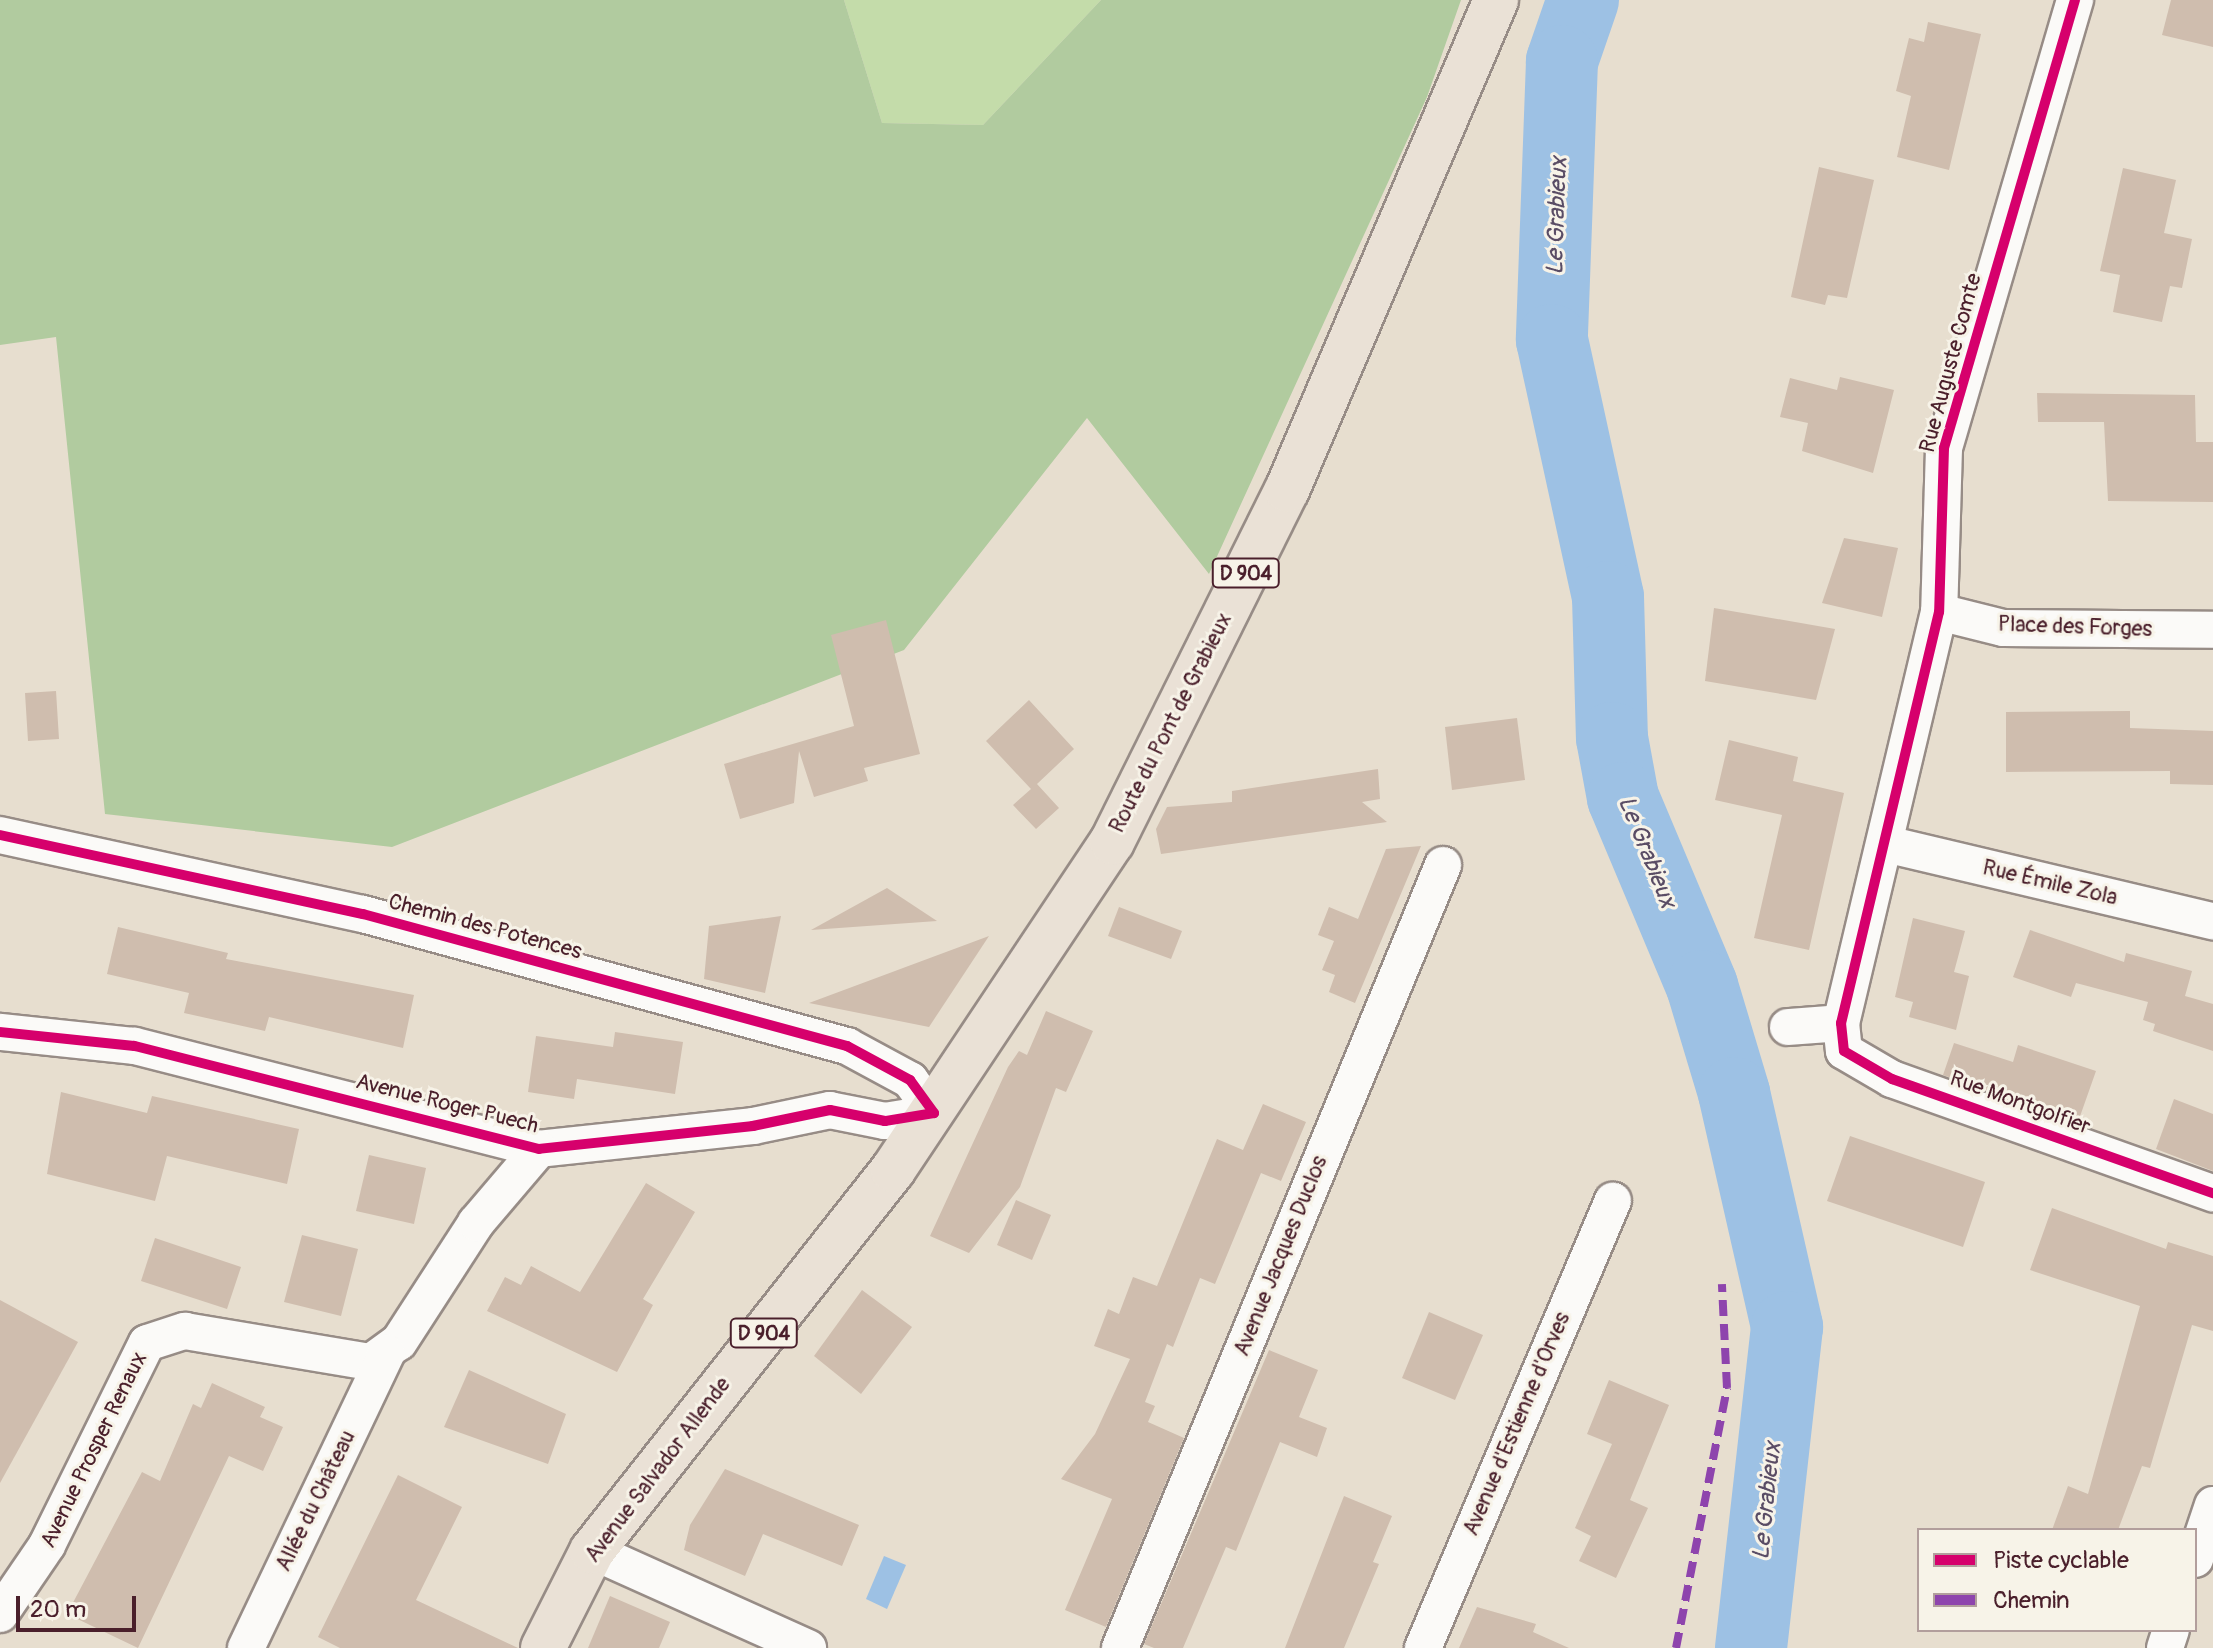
<!DOCTYPE html>
<meta charset="utf-8">
<style>
body{margin:0}
#map{position:relative;width:2213px;height:1648px;overflow:hidden;background:#e7decf;font-family:Pangolin,sans-serif}
div>[style]{position:absolute}
[style*='--x']{left:calc(var(--x)*1px);top:calc(var(--y)*1px);width:calc(var(--w)*1px);rotate:calc(var(--a)*1deg)}
.green>*{inset:0;background:#c4dcaa}
.forest>*{inset:0;background:#b1cb9f}
.water>*{inset:0;background:#9dc1e4}
.river>*{height:72px;margin:-36px;padding:0 36px;transform-origin:36px;border-radius:36px;background:#9dc1e4}
.building>*{inset:0;background:#cfbdae}
.roads{filter:drop-shadow(2px 0 #978c86) drop-shadow(-2px 0 #978c86) drop-shadow(0 2px #978c86) drop-shadow(0 -2px #978c86)}
.street>*{height:36px;margin:-18px;padding:0 18px;transform-origin:18px;border-radius:18px;background:#fbfaf8}
.primary>*{height:44px;margin:-22px;padding:0 22px;transform-origin:22px;border-radius:22px;background:#eae1d6}
.quiet>*{height:8px;margin-top:-4px;transform-origin:0;background:repeating-linear-gradient(90deg,#8e44ad 0 16px,transparent 0 24px)}
.cycleway>*{height:10px;margin:-5px;padding:0 5px;transform-origin:5px;border-radius:5px;background:#d6006c}
span{translate:-50% -50%;white-space:nowrap;text-align:center;line-height:1.15;-webkit-text-stroke:6px #f7f3e8;paint-order:stroke}
.shield-label span{padding:2px 6px;background:#f7f3e8;border:2px solid;border-radius:6px;-webkit-text-stroke-width:0}
.shield-label{font-size:20px;color:#4a1f2b;font-weight:700}
.street-label{font-size:22px;color:#4a1f2b}
.water-label{font-size:24px;color:#594c65;font-style:italic}
.legend{position:absolute;left:1917px;top:1528px;width:280px;height:104px;box-sizing:border-box;background:#f7f3e8;border:2px solid #b29e9c;margin:0;padding:10px 14px;list-style:none;font-size:24px;color:#4a1f2b}
.legend li{display:flex;align-items:center;gap:16px;height:40px}
.legend b{width:40px;border:2px solid #b29e9c}
.scale{position:absolute;left:16px;top:1596px;width:120px;height:36px;box-sizing:border-box;border:4px solid #4a1f2b;border-top:0;padding-left:10px;font-size:24px;line-height:28px;white-space:nowrap;color:#4a1f2b;-webkit-text-stroke:6px #f7f3e8;paint-order:stroke}
</style>
<div id="map">
<div class="green">
<i style="clip-path:polygon(844px 0,1101px 0,983px 125px,882px 123px)"></i>
</div>
<div class="forest">
<i style="clip-path:polygon(0 0,844px 0,882px 123px,983px 125px,1101px 0,1461px 0,1427px 97px,1209px 574px,1087px 418px,904px 650px,392px 847px,105px 814px,56px 337px,0 345px)"></i>
</div>
<div class="water">
<i style="clip-path:polygon(884px 1556px,906px 1565px,887px 1609px,866px 1599px)"></i>
</div>
<div class="river">
<i style="--x:1583;--y:0;--w:65;--a:109"></i>
<i style="--x:1562;--y:61;--w:279;--a:92.1"></i>
<i style="--x:1552;--y:340;--w:263;--a:77.7"></i>
<i style="--x:1608;--y:597;--w:141;--a:88.4"></i>
<i style="--x:1612;--y:738;--w:61;--a:79.6"></i>
<i style="--x:1623;--y:798;--w:204;--a:67.2"></i>
<i style="--x:1702;--y:986;--w:112;--a:73.3"></i>
<i style="--x:1734;--y:1093;--w:240;--a:77.2"></i>
<i style="--x:1787;--y:1327;--w:323;--a:96.4"></i>
</div>
<div class="building">
<i style="clip-path:polygon(2171px 0,2213px 0,2213px 47px,2162px 35px)"></i>
<i style="clip-path:polygon(1928px 22px,1981px 34px,1949px 170px,1897px 157px,1911px 96px,1896px 91px,1909px 38px,1924px 42px)"></i>
<i style="clip-path:polygon(1819px 167px,1874px 180px,1847px 298px,1828px 295px,1825px 305px,1791px 297px)"></i>
<i style="clip-path:polygon(2123px 168px,2176px 180px,2164px 233px,2192px 239px,2182px 288px,2170px 286px,2162px 322px,2113px 312px,2120px 275px,2100px 271px)"></i>
<i style="clip-path:polygon(1840px 377px,1894px 390px,1873px 473px,1802px 451px,1808px 423px,1780px 417px,1790px 378px,1837px 390px)"></i>
<i style="clip-path:polygon(2037px 393px,2195px 395px,2196px 442px,2213px 442px,2213px 502px,2108px 501px,2104px 422px,2038px 422px)"></i>
<i style="clip-path:polygon(1844px 538px,1898px 548px,1882px 617px,1822px 603px)"></i>
<i style="clip-path:polygon(1714px 608px,1835px 629px,1816px 700px,1705px 681px)"></i>
<i style="clip-path:polygon(886px 620px,920px 754px,864px 768px,868px 781px,814px 797px,799px 751px,794px 803px,740px 819px,724px 764px,854px 726px,831px 635px)"></i>
<i style="clip-path:polygon(56px 691px,59px 739px,28px 741px,25px 693px)"></i>
<i style="clip-path:polygon(1029px 700px,1074px 749px,1037px 784px,1059px 808px,1036px 829px,1013px 805px,1031px 789px,986px 741px)"></i>
<i style="clip-path:polygon(2130px 711px,2130px 728px,2213px 731px,2213px 785px,2170px 784px,2170px 771px,2006px 772px,2006px 712px)"></i>
<i style="clip-path:polygon(1517px 718px,1525px 780px,1452px 790px,1445px 727px)"></i>
<i style="clip-path:polygon(1729px 740px,1798px 757px,1793px 781px,1844px 793px,1809px 950px,1754px 938px,1782px 815px,1715px 800px)"></i>
<i style="clip-path:polygon(1378px 769px,1380px 799px,1362px 802px,1387px 822px,1161px 854px,1156px 829px,1167px 807px,1232px 802px,1232px 791px)"></i>
<i style="clip-path:polygon(1421px 846px,1355px 1003px,1329px 992px,1335px 975px,1322px 970px,1334px 941px,1318px 935px,1329px 907px,1358px 919px,1386px 849px)"></i>
<i style="clip-path:polygon(887px 888px,937px 921px,811px 930px)"></i>
<i style="clip-path:polygon(1119px 907px,1182px 931px,1171px 959px,1108px 936px)"></i>
<i style="clip-path:polygon(781px 916px,765px 993px,704px 979px,709px 926px)"></i>
<i style="clip-path:polygon(1913px 918px,1965px 931px,1954px 972px,1969px 976px,1956px 1030px,1909px 1017px,1913px 1002px,1895px 997px)"></i>
<i style="clip-path:polygon(118px 927px,228px 953px,226px 959px,414px 995px,403px 1048px,269px 1017px,265px 1031px,184px 1013px,189px 993px,107px 974px)"></i>
<i style="clip-path:polygon(2030px 930px,2124px 962px,2126px 953px,2192px 971px,2185px 996px,2213px 1004px,2213px 1051px,2153px 1031px,2155px 1024px,2143px 1020px,2148px 1002px,2076px 983px,2071px 997px,2013px 977px)"></i>
<i style="clip-path:polygon(989px 936px,929px 1027px,809px 1003px)"></i>
<i style="clip-path:polygon(1046px 1011px,1093px 1031px,1066px 1092px,1056px 1088px,1020px 1187px,969px 1253px,930px 1236px,1008px 1067px,1019px 1051px,1027px 1055px)"></i>
<i style="clip-path:polygon(615px 1032px,683px 1042px,675px 1094px,577px 1079px,574px 1099px,528px 1092px,536px 1036px,613px 1047px)"></i>
<i style="clip-path:polygon(1954px 1043px,2013px 1062px,2018px 1045px,2096px 1071px,2078px 1122px,1943px 1075px)"></i>
<i style="clip-path:polygon(61px 1092px,147px 1113px,152px 1096px,299px 1129px,287px 1184px,167px 1156px,155px 1201px,47px 1174px)"></i>
<i style="clip-path:polygon(2174px 1099px,2213px 1114px,2213px 1171px,2156px 1149px)"></i>
<i style="clip-path:polygon(1263px 1104px,1306px 1122px,1281px 1181px,1261px 1173px,1215px 1284px,1200px 1278px,1173px 1347px,1167px 1344px,1145px 1402px,1155px 1406px,1148px 1422px,1184px 1438px,1106px 1627px,1065px 1610px,1112px 1499px,1061px 1479px,1095px 1434px,1130px 1359px,1094px 1346px,1108px 1309px,1119px 1314px,1133px 1277px,1157px 1286px,1217px 1139px,1243px 1150px)"></i>
<i style="clip-path:polygon(1850px 1136px,1985px 1182px,1963px 1247px,1827px 1201px)"></i>
<i style="clip-path:polygon(369px 1155px,426px 1168px,414px 1224px,356px 1211px)"></i>
<i style="clip-path:polygon(646px 1183px,695px 1212px,643px 1299px,653px 1305px,617px 1372px,487px 1311px,505px 1277px,521px 1285px,531px 1266px,580px 1292px)"></i>
<i style="clip-path:polygon(1016px 1200px,1051px 1215px,1032px 1260px,997px 1245px)"></i>
<i style="clip-path:polygon(2052px 1208px,2166px 1249px,2168px 1242px,2213px 1256px,2213px 1331px,2192px 1325px,2150px 1468px,2142px 1466px,2118px 1530px,2052px 1530px,2068px 1486px,2088px 1494px,2140px 1306px,2030px 1270px)"></i>
<i style="clip-path:polygon(302px 1235px,358px 1249px,341px 1316px,284px 1302px)"></i>
<i style="clip-path:polygon(155px 1238px,241px 1267px,227px 1309px,141px 1281px)"></i>
<i style="clip-path:polygon(862px 1290px,912px 1327px,861px 1394px,814px 1356px)"></i>
<i style="clip-path:polygon(0 1300px,78px 1342px,0 1483px)"></i>
<i style="clip-path:polygon(1429px 1312px,1483px 1335px,1455px 1400px,1402px 1378px)"></i>
<i style="clip-path:polygon(1269px 1350px,1318px 1370px,1299px 1417px,1327px 1428px,1317px 1457px,1280px 1442px,1236px 1551px,1226px 1547px,1183px 1648px,1154px 1648px,1144px 1644px)"></i>
<i style="clip-path:polygon(469px 1370px,566px 1414px,548px 1464px,444px 1427px)"></i>
<i style="clip-path:polygon(1609px 1380px,1669px 1405px,1630px 1500px,1648px 1508px,1616px 1578px,1579px 1561px,1591px 1536px,1575px 1528px,1612px 1444px,1587px 1434px)"></i>
<i style="clip-path:polygon(212px 1383px,265px 1407px,260px 1417px,283px 1427px,263px 1471px,229px 1456px,138px 1648px,67px 1614px,142px 1472px,160px 1481px,193px 1404px,201px 1408px)"></i>
<i style="clip-path:polygon(725px 1469px,859px 1525px,842px 1566px,763px 1534px,745px 1576px,684px 1550px,690px 1525px)"></i>
<i style="clip-path:polygon(398px 1475px,462px 1507px,416px 1600px,518px 1648px,340px 1648px,318px 1637px)"></i>
<i style="clip-path:polygon(1344px 1496px,1392px 1516px,1373px 1562px,1379px 1564px,1344px 1648px,1285px 1648px)"></i>
<i style="clip-path:polygon(610px 1596px,670px 1622px,659px 1648px,588px 1648px)"></i>
<i style="clip-path:polygon(1477px 1607px,1536px 1624px,1533px 1632px,1569px 1648px,1459px 1648px)"></i>
</div>
<div class="roads">
<div class="street">
<i style="--x:2075;--y:0;--w:467;--a:106.3"></i>
<i style="--x:1944;--y:448;--w:164;--a:91.7"></i>
<i style="--x:1939;--y:612;--w:423;--a:103.4"></i>
<i style="--x:1841;--y:1023;--w:28;--a:84"></i>
<i style="--x:1844;--y:1051;--w:56;--a:30.3"></i>
<i style="--x:1892;--y:1079;--w:341;--a:19.6"></i>
<i style="--x:1939;--y:612;--w:66;--a:14"></i>
<i style="--x:2003;--y:628;--w:210;--a:0.5"></i>
<i style="--x:0;--y:835;--w:371;--a:12.3"></i>
<i style="--x:363;--y:914;--w:502;--a:15.26"></i>
<i style="--x:847;--y:1046;--w:72;--a:28.4"></i>
<i style="--x:910;--y:1080;--w:41;--a:54"></i>
<i style="--x:934;--y:1113;--w:50;--a:170.7"></i>
<i style="--x:885;--y:1121;--w:56;--a:-168.7"></i>
<i style="--x:830;--y:1110;--w:79;--a:168.3"></i>
<i style="--x:753;--y:1126;--w:215;--a:173.9"></i>
<i style="--x:539;--y:1149;--w:418;--a:-165.7"></i>
<i style="--x:134;--y:1046;--w:135;--a:-174"></i>
<i style="--x:1886;--y:844;--w:336;--a:13.3"></i>
<i style="--x:1788;--y:1027;--w:53;--a:-4.3"></i>
<i style="--x:592;--y:1551;--w:237;--a:24.2"></i>
<i style="--x:2195;--y:1559;--w:57;--a:-71.6"></i>
<i style="--x:0;--y:1614;--w:83;--a:-55.7"></i>
<i style="--x:47;--y:1545;--w:225;--a:-63.7"></i>
<i style="--x:147;--y:1343;--w:40;--a:-18"></i>
<i style="--x:185;--y:1331;--w:189;--a:9.5"></i>
<i style="--x:371;--y:1362;--w:34;--a:-36"></i>
<i style="--x:399;--y:1342;--w:142;--a:-57.1"></i>
<i style="--x:476;--y:1223;--w:97;--a:-49.6"></i>
<i style="--x:246;--y:1648;--w:327;--a:-64.5"></i>
<i style="--x:1120;--y:1648;--w:847;--a:-67.58"></i>
<i style="--x:1423;--y:1648;--w:486;--a:-67"></i>
<i style="--x:2165;--y:1648;--w:19;--a:-72"></i>
</div>
<div class="primary">
<i style="--x:543;--y:1648;--w:109;--a:-63.2"></i>
<i style="--x:592;--y:1551;--w:486;--a:-51.7"></i>
<i style="--x:893;--y:1170;--w:394;--a:-56.3"></i>
<i style="--x:1112;--y:842;--w:393;--a:-63.6"></i>
<i style="--x:1287;--y:490;--w:533;--a:-66.9"></i>
</div>
</div>
<div class="quiet">
<i style="--x:1676;--y:1648;--w:265;--a:-78.9"></i>
<i style="--x:1727;--y:1388;--w:104;--a:-92.8"></i>
</div>
<div class="cycleway">
<i style="--x:2075;--y:0;--w:467;--a:106.3"></i>
<i style="--x:1944;--y:448;--w:164;--a:91.7"></i>
<i style="--x:1939;--y:612;--w:423;--a:103.4"></i>
<i style="--x:1841;--y:1023;--w:28;--a:84"></i>
<i style="--x:1844;--y:1051;--w:56;--a:30.3"></i>
<i style="--x:1892;--y:1079;--w:341;--a:19.6"></i>
<i style="--x:0;--y:835;--w:371;--a:12.3"></i>
<i style="--x:363;--y:914;--w:502;--a:15.26"></i>
<i style="--x:847;--y:1046;--w:72;--a:28.4"></i>
<i style="--x:910;--y:1080;--w:41;--a:54"></i>
<i style="--x:934;--y:1113;--w:50;--a:170.7"></i>
<i style="--x:885;--y:1121;--w:56;--a:-168.7"></i>
<i style="--x:830;--y:1110;--w:79;--a:168.3"></i>
<i style="--x:753;--y:1126;--w:215;--a:173.9"></i>
<i style="--x:539;--y:1149;--w:418;--a:-165.7"></i>
<i style="--x:134;--y:1046;--w:135;--a:-174"></i>
</div>
<div class="shield-label">
<span style="left:1246px;top:573px">D 904</span>
<span style="left:764px;top:1333px">D 904</span>
</div>
<div class="street-label">
<span style="left:1951px;top:363px;rotate:-75deg">Rue Auguste Comte</span>
<span style="left:2075px;top:627px;rotate:2deg">Place des Forges</span>
<span style="left:1171px;top:723px;rotate:-63deg">Route du Pont de Grabieux</span>
<span style="left:2050px;top:883px;rotate:13deg">Rue Émile Zola</span>
<span style="left:485px;top:927px;rotate:15deg">Chemin des Potences</span>
<span style="left:2020px;top:1103px;rotate:20deg">Rue Montgolfier</span>
<span style="left:447px;top:1104px;rotate:14deg">Avenue Roger Puech</span>
<span style="left:1281px;top:1256px;rotate:-68deg">Avenue Jacques Duclos</span>
<span style="left:1517px;top:1424px;rotate:-67deg">Avenue d'Estienne d'Orves</span>
<span style="left:94px;top:1450px;rotate:-64deg">Avenue Prosper Renaux</span>
<span style="left:658px;top:1470px;rotate:-53deg">Avenue Salvador Allende</span>
<span style="left:316px;top:1501px;rotate:-64deg">Allée du Château</span>
</div>
<div class="water-label">
<span style="left:1557px;top:216px;rotate:-88deg">Le Grabieux</span>
<span style="left:1647px;top:852px;rotate:68deg">Le Grabieux</span>
<span style="left:1767px;top:1501px;rotate:-84deg">Le Grabieux</span>
</div>
<ul class="legend">
<li><b style="height:10px;background:#d6006c"></b>Piste cyclable</li>
<li><b style="height:10px;background:#8e44ad"></b>Chemin</li>
</ul>
<div class="scale">20 m</div>
</div>
